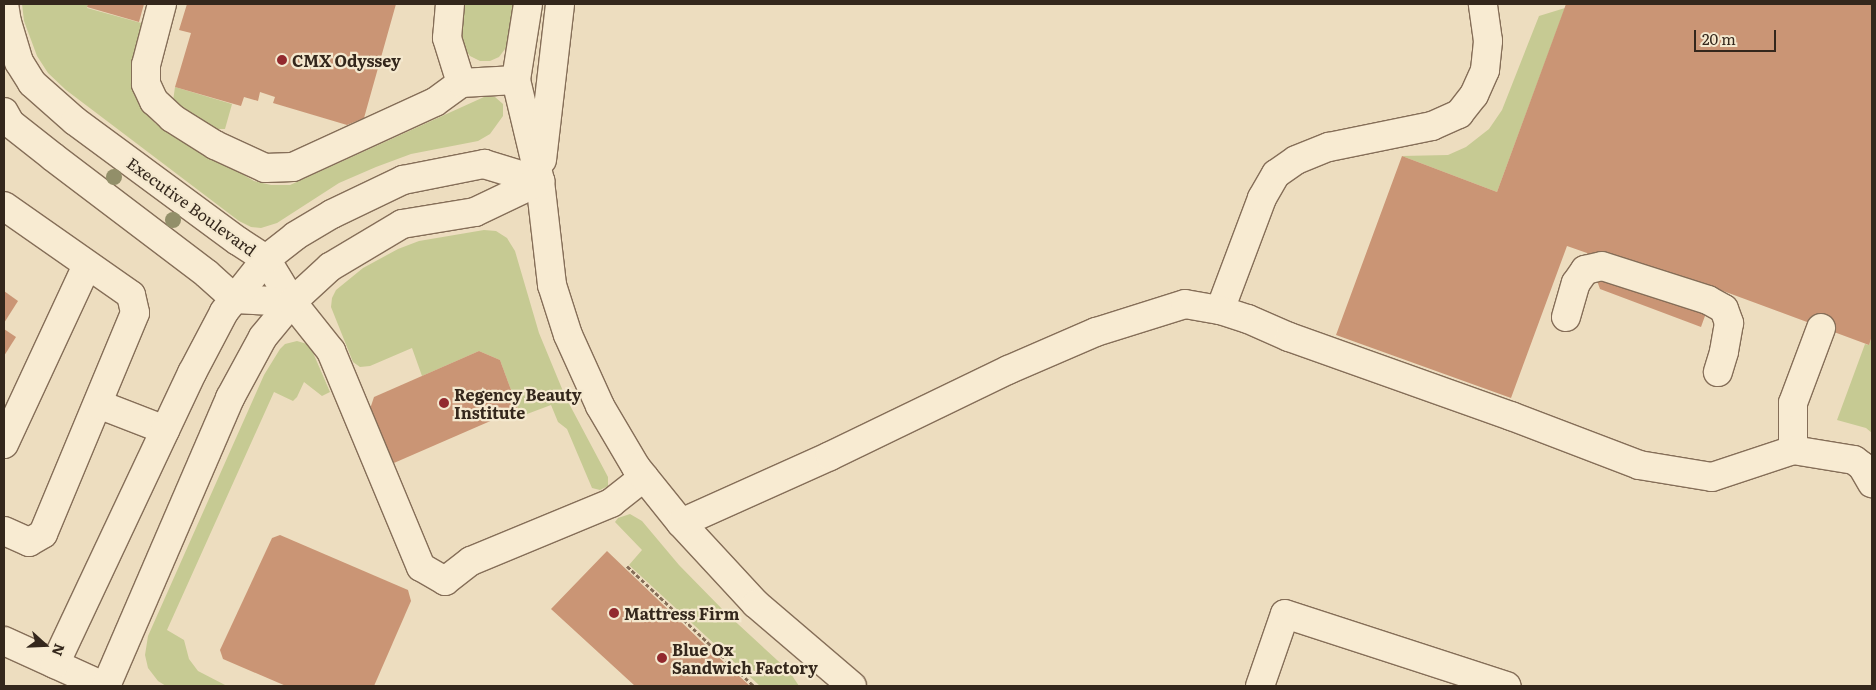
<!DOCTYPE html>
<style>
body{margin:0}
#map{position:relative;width:1876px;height:690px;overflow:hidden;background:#edddbf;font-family:Literata,serif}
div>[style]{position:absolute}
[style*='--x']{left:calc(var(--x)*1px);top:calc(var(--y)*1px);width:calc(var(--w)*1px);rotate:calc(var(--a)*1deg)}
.green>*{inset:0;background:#c6ca93}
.building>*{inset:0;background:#ca9575}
.path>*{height:3px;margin-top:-1.5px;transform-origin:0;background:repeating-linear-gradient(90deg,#856e58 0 4px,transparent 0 6.5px)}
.roads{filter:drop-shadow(1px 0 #856e58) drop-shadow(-1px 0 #856e58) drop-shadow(0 1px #856e58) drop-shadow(0 -1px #856e58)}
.minor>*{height:28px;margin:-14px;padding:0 14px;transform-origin:14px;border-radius:14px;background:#f8ebd2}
.trees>*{width:16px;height:16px;margin:-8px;border-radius:50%;background:#928f69}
.dots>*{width:14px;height:14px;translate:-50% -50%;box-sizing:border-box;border:2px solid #f4e8ce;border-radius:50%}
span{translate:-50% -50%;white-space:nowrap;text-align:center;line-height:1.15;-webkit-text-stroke:4.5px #f4e8ce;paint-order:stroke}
.poi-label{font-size:16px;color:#34271c;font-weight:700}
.left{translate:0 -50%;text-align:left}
.street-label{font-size:16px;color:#34271c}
.frame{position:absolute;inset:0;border:5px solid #34271c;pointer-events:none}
.north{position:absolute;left:20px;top:620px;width:50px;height:50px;-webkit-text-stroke:4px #f4e8ce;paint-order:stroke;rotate:110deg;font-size:14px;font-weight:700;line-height:20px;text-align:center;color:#34271c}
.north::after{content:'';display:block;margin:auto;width:18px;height:22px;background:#34271c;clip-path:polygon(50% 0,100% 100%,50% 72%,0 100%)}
.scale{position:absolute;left:1694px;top:30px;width:82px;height:22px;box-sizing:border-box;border:2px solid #34271c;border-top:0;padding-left:6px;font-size:15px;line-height:18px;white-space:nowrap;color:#34271c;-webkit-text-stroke:4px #f4e8ce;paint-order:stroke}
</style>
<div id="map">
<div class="green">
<i style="clip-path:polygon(22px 4px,88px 4px,87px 8px,145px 24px,133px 71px,133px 92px,142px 110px,156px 124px,254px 181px,271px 185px,290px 185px,484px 97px,495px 97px,503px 104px,503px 116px,490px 134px,478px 141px,411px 154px,376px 167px,339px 183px,277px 223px,261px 228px,251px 227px,239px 221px,66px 90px,48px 73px,37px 56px,24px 21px)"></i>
<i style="clip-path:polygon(463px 4px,516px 4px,511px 41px,499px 57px,490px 61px,480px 61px,470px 56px,464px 48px,459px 38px)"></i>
<i style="clip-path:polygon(1565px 8px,1497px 192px,1402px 156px,1448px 155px,1466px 147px,1489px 129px,1502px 110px,1539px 16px)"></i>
<i style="clip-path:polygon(175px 87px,232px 104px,225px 129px,217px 129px,173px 101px)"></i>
<i style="clip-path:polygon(484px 230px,496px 231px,507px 238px,515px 251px,539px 333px,565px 396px,608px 477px,608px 486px,600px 490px,592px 488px,567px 429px,558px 422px,551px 405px,527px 414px,518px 409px,500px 360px,479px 351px,422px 376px,412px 348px,370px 366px,360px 367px,353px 362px,331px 307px,332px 298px,336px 290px,363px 268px,398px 249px,419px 241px)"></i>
<i style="clip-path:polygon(1872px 336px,1872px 433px,1866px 428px,1837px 420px,1865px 344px,1869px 345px)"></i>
<i style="clip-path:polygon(297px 341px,307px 344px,311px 348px,330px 392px,322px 396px,304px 382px,297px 397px,293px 401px,274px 392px,167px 630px,184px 640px,189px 659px,198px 671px,227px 686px,166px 686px,158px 681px,148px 668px,145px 655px,148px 636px,264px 375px,280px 349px,285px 344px)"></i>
<i style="clip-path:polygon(630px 514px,642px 521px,679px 565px,726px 613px,789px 671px,799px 686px,760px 686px,629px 565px,642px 550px,615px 522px,618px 518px)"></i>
</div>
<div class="building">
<i style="clip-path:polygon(88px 4px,144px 4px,139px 22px,87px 7px)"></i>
<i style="clip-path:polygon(187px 4px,396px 4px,364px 118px,347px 125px,273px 103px,275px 97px,260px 92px,258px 101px,244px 97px,241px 106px,175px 87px,191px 33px,179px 30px)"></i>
<i style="clip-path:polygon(1566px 4px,1872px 4px,1872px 336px,1869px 345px,1715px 288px,1701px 327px,1600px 289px,1587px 253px,1567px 246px,1511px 398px,1336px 335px,1402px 156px,1497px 192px)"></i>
<i style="clip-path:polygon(4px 291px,18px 301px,4px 323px)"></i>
<i style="clip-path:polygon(4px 329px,16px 337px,4px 356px)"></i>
<i style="clip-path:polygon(479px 351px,500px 360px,518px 409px,387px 466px,367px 418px,374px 397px)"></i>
<i style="clip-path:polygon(280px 535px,408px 590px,411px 601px,374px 686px,286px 686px,223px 659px,220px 650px,272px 538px)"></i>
<i style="clip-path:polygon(607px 551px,701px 641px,750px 686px,635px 686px,551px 609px)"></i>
</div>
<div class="path">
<i style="--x:627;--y:566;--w:175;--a:43.4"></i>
</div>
<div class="roads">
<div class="minor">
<i style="--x:4;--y:4;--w:18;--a:81"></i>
<i style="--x:7;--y:22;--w:42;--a:73.3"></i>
<i style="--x:19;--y:62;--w:25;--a:58"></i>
<i style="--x:32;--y:83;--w:57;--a:41.5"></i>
<i style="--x:75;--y:121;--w:202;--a:36.4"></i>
<i style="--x:238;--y:241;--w:33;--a:33"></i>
<i style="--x:266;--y:259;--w:50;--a:58.8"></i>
<i style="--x:292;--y:302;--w:63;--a:51.5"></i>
<i style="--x:331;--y:351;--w:234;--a:67.4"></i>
<i style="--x:421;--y:567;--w:28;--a:30"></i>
<i style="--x:445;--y:581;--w:33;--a:-38"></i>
<i style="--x:471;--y:561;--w:152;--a:-22.5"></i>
<i style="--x:611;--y:503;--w:42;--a:-38.2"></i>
<i style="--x:162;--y:4;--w:63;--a:104.7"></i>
<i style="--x:146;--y:65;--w:19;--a:90"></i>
<i style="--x:146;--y:84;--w:19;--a:65"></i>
<i style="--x:154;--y:101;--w:25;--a:43"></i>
<i style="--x:172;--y:118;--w:51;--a:32.1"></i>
<i style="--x:215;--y:145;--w:55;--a:24.7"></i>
<i style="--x:265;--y:168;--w:28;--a:-2"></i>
<i style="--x:293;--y:167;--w:156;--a:-24.6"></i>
<i style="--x:435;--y:102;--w:32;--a:-36"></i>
<i style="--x:450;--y:4;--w:34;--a:95"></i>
<i style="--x:447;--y:38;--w:47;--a:72.7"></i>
<i style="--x:461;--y:83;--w:55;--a:-3.1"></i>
<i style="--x:528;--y:4;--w:77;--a:99"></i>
<i style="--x:516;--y:80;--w:104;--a:76.6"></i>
<i style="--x:540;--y:181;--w:105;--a:83.4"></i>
<i style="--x:552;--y:285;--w:52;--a:72.3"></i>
<i style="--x:568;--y:335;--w:78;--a:65.7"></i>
<i style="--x:600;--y:406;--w:71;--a:59.5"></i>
<i style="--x:636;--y:467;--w:72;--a:51.2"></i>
<i style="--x:681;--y:523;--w:110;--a:47.2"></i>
<i style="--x:756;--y:604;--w:126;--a:40.5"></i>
<i style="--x:4;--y:112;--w:13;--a:61"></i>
<i style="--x:10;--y:123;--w:55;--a:38.3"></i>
<i style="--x:53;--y:157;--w:193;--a:37.2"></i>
<i style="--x:207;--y:274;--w:38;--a:42"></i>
<i style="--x:235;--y:299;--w:57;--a:3"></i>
<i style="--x:542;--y:160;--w:157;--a:-83.4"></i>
<i style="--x:4;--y:206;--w:155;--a:35"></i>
<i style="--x:131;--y:295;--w:18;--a:77"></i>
<i style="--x:135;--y:313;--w:239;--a:112.6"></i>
<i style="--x:43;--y:534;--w:16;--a:150"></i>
<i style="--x:29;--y:542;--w:27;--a:-156"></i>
<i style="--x:1220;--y:310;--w:120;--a:-69.4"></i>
<i style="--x:1262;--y:198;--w:28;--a:-60"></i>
<i style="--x:1276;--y:174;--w:24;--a:-35"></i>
<i style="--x:1296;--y:160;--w:35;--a:-22"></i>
<i style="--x:1329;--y:147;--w:105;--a:-11.5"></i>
<i style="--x:1432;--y:126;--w:30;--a:-24"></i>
<i style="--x:1459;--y:114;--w:24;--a:-52"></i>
<i style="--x:1474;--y:95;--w:27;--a:-66"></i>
<i style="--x:1485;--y:70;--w:29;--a:-84"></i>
<i style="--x:1488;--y:41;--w:37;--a:-98"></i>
<i style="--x:1566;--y:317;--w:35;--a:-74"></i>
<i style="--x:1576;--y:283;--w:16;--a:-55"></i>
<i style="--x:1585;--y:270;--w:17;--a:-13"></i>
<i style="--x:1602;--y:266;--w:111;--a:17.8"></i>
<i style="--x:1708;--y:300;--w:18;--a:29"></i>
<i style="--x:1724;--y:309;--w:15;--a:70"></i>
<i style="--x:1729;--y:323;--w:29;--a:100"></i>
<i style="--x:1724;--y:352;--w:21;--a:107"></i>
<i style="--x:98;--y:404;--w:72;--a:21.2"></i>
<i style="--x:4;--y:444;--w:197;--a:-65.1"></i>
<i style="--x:1793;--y:450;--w:47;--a:-90"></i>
<i style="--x:1793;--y:403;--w:80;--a:-69.5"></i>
<i style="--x:681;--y:523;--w:163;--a:-24.2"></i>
<i style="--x:830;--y:456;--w:198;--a:-25.8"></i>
<i style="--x:1008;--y:370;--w:96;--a:-23.4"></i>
<i style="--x:1096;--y:332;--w:93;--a:-17.5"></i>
<i style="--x:1185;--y:304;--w:36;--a:10"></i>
<i style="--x:1220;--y:310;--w:29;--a:18"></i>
<i style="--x:1248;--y:319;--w:45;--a:23.7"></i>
<i style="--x:1289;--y:337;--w:236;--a:19.6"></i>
<i style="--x:1511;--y:416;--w:137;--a:20.9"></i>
<i style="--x:1639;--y:465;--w:74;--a:9.3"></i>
<i style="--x:1712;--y:477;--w:85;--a:-18.4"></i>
<i style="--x:1793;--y:450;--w:62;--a:9.3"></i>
<i style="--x:1854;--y:460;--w:10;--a:37"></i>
<i style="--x:1862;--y:466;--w:20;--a:60"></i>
<i style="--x:4;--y:641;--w:109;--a:24.4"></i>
<i style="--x:55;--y:664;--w:322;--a:-64.8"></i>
<i style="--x:192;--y:373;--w:69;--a:-62.3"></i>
<i style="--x:224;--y:312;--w:68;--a:-51.6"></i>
<i style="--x:266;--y:259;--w:37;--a:-38"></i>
<i style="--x:295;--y:236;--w:43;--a:-30.7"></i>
<i style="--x:332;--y:214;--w:79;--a:-25.6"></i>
<i style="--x:403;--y:180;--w:83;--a:-11.2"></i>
<i style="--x:484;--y:164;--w:59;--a:16.9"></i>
<i style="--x:106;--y:686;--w:314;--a:-66.7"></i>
<i style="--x:230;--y:398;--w:69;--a:-61.6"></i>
<i style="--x:263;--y:337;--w:45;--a:-50.4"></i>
<i style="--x:292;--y:302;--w:52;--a:-42.6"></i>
<i style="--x:330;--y:267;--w:84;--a:-30.8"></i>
<i style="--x:402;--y:224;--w:74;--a:-9.3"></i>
<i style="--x:475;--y:212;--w:72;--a:-25.5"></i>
<i style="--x:1260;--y:686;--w:76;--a:-70.9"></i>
<i style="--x:1285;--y:614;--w:233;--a:18"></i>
</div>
</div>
<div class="trees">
<i style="left:114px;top:177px"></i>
<i style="left:173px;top:220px"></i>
</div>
<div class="dots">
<i style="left:282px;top:60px;background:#92292e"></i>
<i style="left:444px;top:403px;background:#92292e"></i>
<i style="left:614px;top:613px;background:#92292e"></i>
<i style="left:662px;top:658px;background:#92292e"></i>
</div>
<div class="poi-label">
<span class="left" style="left:292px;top:60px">CMX Odyssey</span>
<span class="left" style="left:454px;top:403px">Regency Beauty<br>Institute</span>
<span class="left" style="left:624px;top:613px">Mattress Firm</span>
<span class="left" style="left:672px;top:658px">Blue Ox<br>Sandwich Factory</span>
</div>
<div class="street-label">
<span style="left:192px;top:206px;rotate:36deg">Executive Boulevard</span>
</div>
<div class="frame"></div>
<div class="north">N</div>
<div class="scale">20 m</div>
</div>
